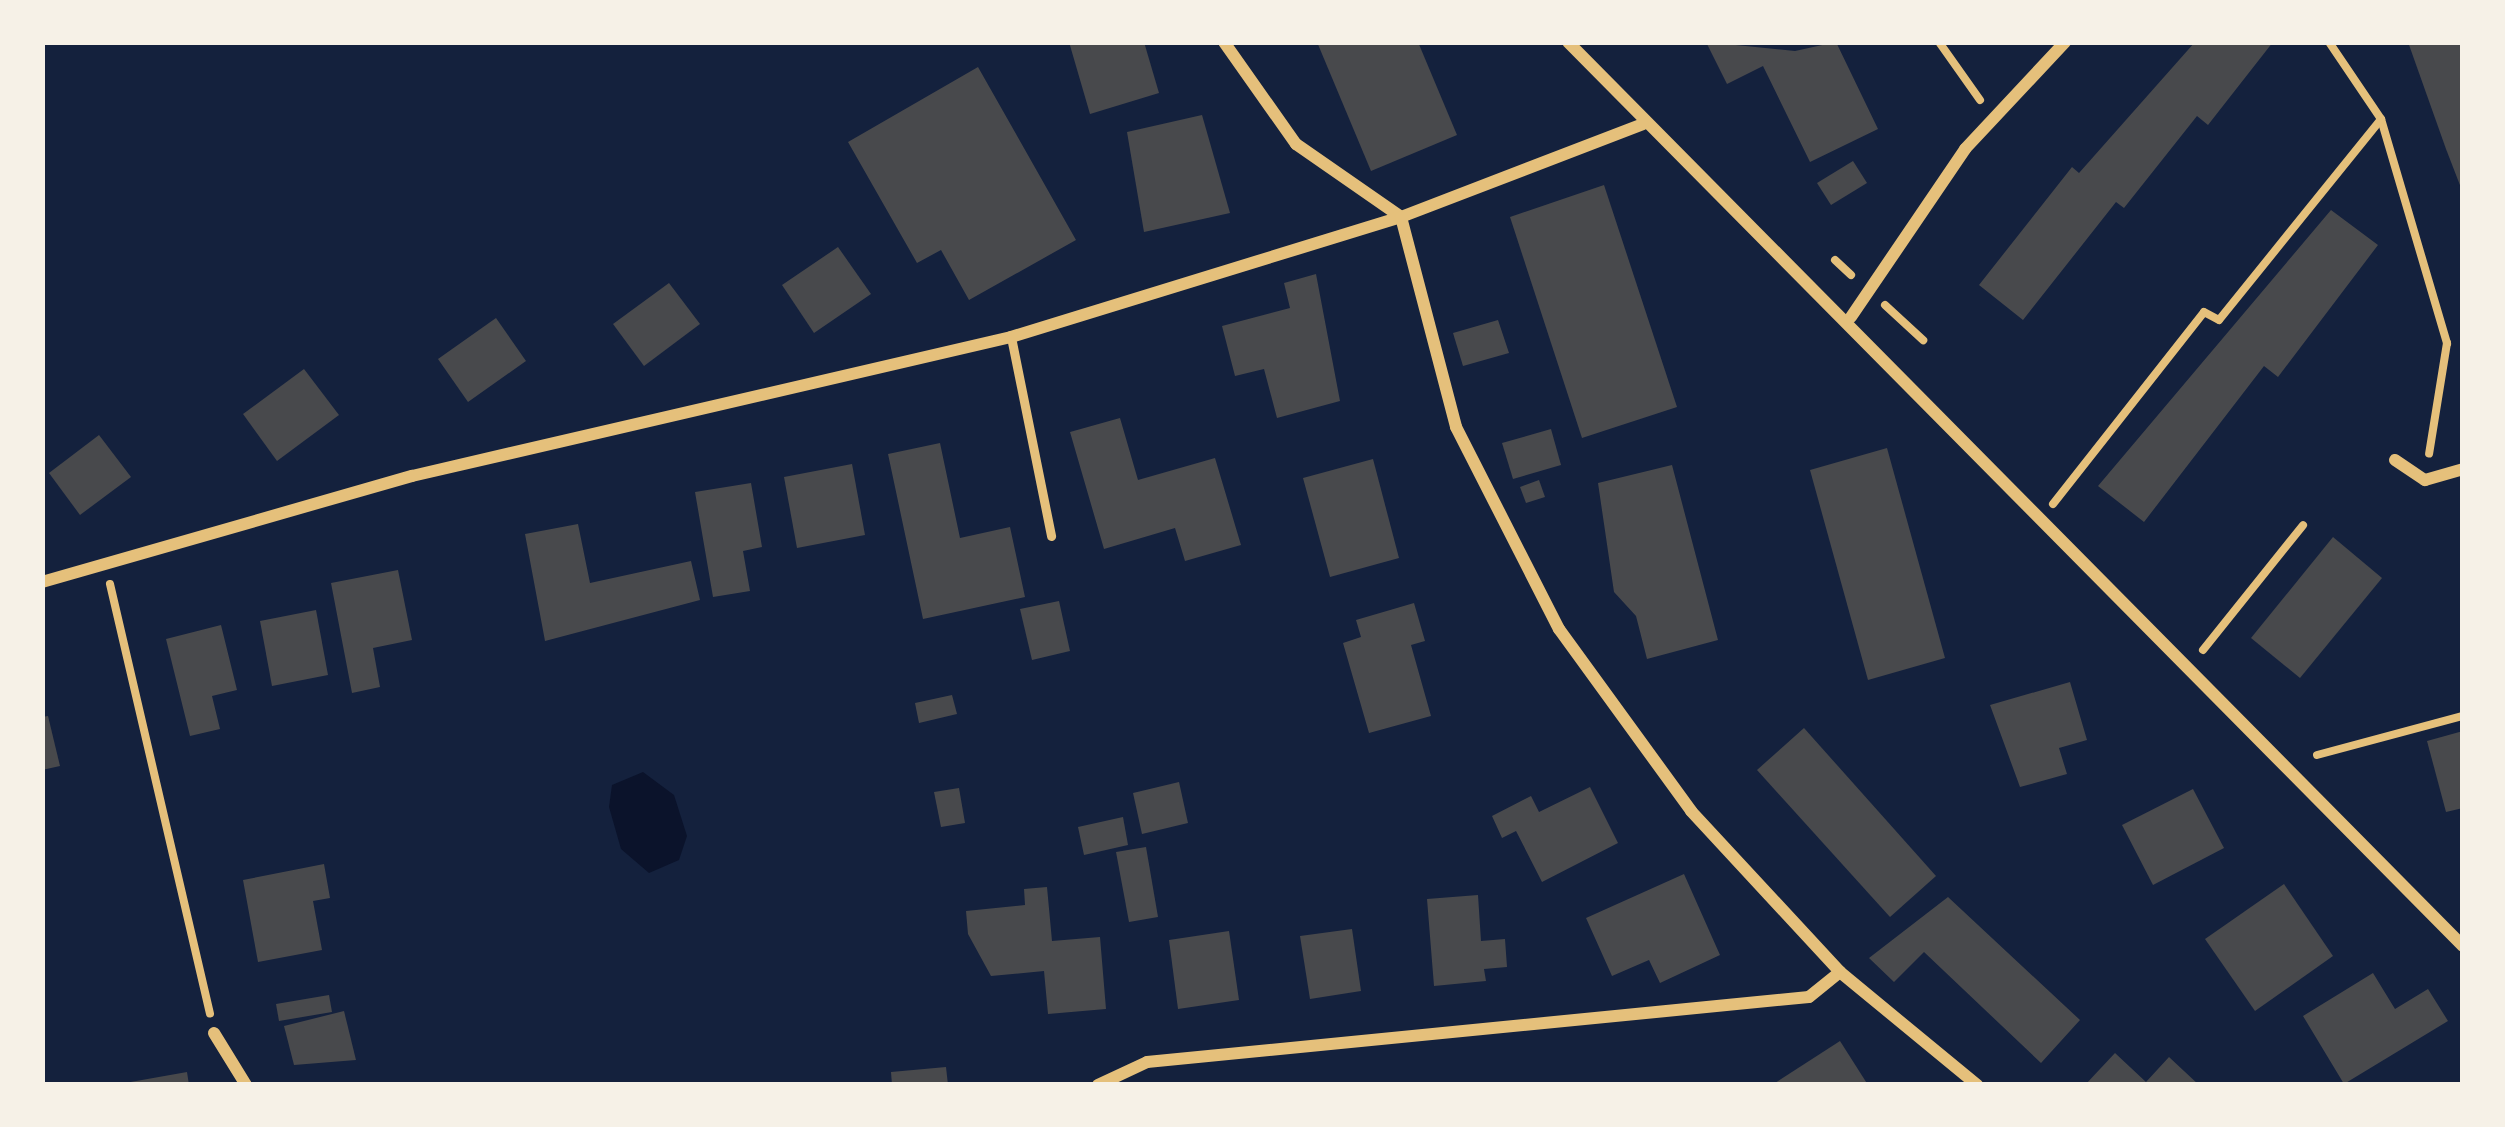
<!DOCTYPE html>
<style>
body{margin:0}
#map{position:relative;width:2505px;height:1127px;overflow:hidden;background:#14213d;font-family:Cabin,sans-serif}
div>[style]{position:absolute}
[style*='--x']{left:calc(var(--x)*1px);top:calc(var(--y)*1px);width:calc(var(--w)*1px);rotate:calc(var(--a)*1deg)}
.water>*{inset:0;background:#0b132b}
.building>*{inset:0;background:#48494c}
.path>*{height:8px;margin:-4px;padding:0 4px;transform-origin:4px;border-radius:4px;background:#e5c07b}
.service>*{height:9px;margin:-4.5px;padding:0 4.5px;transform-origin:4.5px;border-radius:4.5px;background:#e5c07b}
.minor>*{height:12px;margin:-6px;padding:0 6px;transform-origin:6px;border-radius:6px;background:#e5c07b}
span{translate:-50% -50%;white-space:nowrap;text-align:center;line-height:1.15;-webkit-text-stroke:12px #f6f1e7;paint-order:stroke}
.frame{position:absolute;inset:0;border:45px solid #f6f1e7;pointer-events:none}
</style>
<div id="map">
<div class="water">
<i style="clip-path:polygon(643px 772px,674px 795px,687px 836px,679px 860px,649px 873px,621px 849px,609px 807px,612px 785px)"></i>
</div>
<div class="building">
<i style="clip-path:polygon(1069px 42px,1144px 42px,1159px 93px,1090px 114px)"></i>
<i style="clip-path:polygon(1317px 42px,1418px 42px,1457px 135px,1371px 171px)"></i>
<i style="clip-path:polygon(1706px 42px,1795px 51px,1836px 42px,1878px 129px,1810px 162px,1763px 66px,1727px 84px)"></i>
<i style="clip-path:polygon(2195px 42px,2273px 42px,2208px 125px,2197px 116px,2124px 208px,2116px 202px,2023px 320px,1979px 285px,2072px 167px,2079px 173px)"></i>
<i style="clip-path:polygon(2408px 42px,2463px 42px,2463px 193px,2446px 149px)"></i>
<i style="clip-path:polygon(978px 67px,1076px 240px,969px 300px,941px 250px,917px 263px,848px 142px)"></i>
<i style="clip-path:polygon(1202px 115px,1230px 213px,1144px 232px,1127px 132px)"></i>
<i style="clip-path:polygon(1853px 161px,1867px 183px,1831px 205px,1817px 183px)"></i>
<i style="clip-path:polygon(1604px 185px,1677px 407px,1582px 438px,1510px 217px)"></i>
<i style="clip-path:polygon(2331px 210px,2378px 245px,2278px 377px,2264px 366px,2144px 522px,2098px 486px)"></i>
<i style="clip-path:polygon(838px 247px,871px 294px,814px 333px,782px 285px)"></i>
<i style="clip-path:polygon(1316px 274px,1340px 401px,1277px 418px,1264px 369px,1235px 376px,1222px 326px,1290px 308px,1284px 283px)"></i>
<i style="clip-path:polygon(669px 283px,700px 324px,644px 366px,613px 324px)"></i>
<i style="clip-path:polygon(496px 318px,526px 361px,468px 402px,438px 359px)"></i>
<i style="clip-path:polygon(1498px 320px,1509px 353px,1463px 366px,1453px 333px)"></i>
<i style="clip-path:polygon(304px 369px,339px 415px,277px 461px,243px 414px)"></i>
<i style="clip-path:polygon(1120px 418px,1138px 480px,1215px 458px,1241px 545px,1185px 561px,1175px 528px,1104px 549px,1070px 432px)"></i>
<i style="clip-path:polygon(1551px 429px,1561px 465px,1513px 479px,1502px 443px)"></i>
<i style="clip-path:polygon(99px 435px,131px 477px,80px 515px,49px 473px)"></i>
<i style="clip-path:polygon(940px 443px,960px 538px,1010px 527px,1025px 597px,923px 619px,888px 454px)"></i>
<i style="clip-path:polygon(1887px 448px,1945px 658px,1868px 680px,1810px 470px)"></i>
<i style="clip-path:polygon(1373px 459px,1399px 558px,1330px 577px,1303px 478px)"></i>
<i style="clip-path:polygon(852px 464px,865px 535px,797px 548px,784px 477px)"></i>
<i style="clip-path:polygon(1672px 465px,1718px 640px,1647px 659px,1636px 616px,1614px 592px,1598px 483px)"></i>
<i style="clip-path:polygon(1539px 480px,1545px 497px,1526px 503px,1520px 487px)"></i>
<i style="clip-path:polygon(751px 483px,762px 547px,743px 551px,750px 591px,713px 597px,695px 492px)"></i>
<i style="clip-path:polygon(578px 524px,590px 583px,691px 561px,700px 600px,545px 641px,525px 534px)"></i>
<i style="clip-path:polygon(2333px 537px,2382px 578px,2300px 678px,2251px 638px)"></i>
<i style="clip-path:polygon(398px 570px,412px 640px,373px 648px,380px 687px,352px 693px,331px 583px)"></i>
<i style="clip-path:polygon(1059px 601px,1070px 651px,1032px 660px,1020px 609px)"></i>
<i style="clip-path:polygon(1414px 603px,1425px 641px,1411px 645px,1431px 716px,1369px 733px,1343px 643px,1361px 637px,1356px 620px)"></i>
<i style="clip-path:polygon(316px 610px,328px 675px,272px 686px,260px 621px)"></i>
<i style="clip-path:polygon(221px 625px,237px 690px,212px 696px,220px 729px,190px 736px,166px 639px)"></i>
<i style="clip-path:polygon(2070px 682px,2087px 740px,2059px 748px,2067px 774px,2020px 787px,1990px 705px)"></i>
<i style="clip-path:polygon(952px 695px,957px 714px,919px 723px,915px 703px)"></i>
<i style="clip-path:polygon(48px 716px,60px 766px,42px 770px,42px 717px)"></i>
<i style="clip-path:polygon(1804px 728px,1936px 876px,1890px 917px,1757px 770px)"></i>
<i style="clip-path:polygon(2463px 731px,2463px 808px,2446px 812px,2427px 741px)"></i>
<i style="clip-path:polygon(1179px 782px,1188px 823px,1142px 834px,1133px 793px)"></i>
<i style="clip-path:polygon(1590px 787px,1618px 843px,1542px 882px,1516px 831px,1502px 838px,1492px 816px,1531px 796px,1539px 812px)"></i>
<i style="clip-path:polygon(959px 788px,965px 823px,941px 827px,934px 792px)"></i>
<i style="clip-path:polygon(2193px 789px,2224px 848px,2153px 885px,2122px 825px)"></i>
<i style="clip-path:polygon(1123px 817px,1128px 845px,1084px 855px,1078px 827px)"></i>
<i style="clip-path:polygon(1146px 847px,1158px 917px,1129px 922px,1116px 852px)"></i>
<i style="clip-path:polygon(324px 864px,330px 898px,313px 901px,322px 950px,258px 962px,243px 880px)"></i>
<i style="clip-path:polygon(1684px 874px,1720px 955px,1660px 983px,1649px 960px,1612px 976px,1586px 918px)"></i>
<i style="clip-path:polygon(2284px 884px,2333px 956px,2255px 1011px,2205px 939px)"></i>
<i style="clip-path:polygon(1047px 887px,1052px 941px,1100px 937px,1106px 1009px,1048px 1014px,1044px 971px,991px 976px,968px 934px,966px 911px,1025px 905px,1024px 889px)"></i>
<i style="clip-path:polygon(1478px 895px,1481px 941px,1505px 939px,1507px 967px,1484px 969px,1486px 981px,1434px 986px,1427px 899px)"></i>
<i style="clip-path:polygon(1948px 897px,2080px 1020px,2041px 1063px,1924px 952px,1894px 982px,1869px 958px)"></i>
<i style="clip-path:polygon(1352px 929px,1361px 991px,1310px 999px,1300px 936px)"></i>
<i style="clip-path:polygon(1229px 931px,1239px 1000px,1178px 1009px,1169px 940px)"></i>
<i style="clip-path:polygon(2373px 973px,2395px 1009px,2428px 989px,2448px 1021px,2344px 1084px,2303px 1016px)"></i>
<i style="clip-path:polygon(329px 995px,332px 1012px,279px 1021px,276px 1004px)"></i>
<i style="clip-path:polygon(344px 1011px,356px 1060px,294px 1065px,284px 1026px)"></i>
<i style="clip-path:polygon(1840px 1041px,1868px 1085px,1772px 1085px)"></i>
<i style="clip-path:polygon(2115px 1053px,2146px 1082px,2169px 1057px,2199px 1085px,2085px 1085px)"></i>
<i style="clip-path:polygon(946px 1067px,948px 1085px,892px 1085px,891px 1072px)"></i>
<i style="clip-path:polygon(187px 1072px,189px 1085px,125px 1085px,125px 1083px)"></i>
</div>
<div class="path">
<i style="--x:1939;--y:42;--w:71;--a:54.7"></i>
<i style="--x:2329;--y:42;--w:93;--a:56"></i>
<i style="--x:2381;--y:119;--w:234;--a:73.6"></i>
<i style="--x:2447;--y:343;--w:112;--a:99.2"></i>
<i style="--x:1835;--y:260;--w:22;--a:43"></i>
<i style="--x:1885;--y:305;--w:52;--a:42.6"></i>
<i style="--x:2053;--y:504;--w:244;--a:-51.8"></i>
<i style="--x:2204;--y:312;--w:17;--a:28"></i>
<i style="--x:2219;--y:320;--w:258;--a:-51.1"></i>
<i style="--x:110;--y:584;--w:441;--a:76.9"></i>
<i style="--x:2203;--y:650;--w:160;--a:-51.3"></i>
<i style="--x:2317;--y:755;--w:151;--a:-15"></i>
</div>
<div class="service">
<i style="--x:1011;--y:337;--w:203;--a:78.6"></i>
</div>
<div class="minor">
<i style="--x:1224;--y:42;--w:125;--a:54.8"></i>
<i style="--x:1296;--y:144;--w:128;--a:34.8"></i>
<i style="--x:1401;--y:217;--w:217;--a:75.3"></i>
<i style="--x:1456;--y:427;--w:227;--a:63"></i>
<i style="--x:1559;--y:629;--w:225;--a:54"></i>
<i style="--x:1691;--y:811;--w:219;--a:47.2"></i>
<i style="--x:1840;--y:972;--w:178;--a:39.5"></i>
<i style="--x:1568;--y:42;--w:1272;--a:45.29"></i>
<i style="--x:1851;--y:317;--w:203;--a:-55.8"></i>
<i style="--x:1965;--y:149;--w:146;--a:-46.9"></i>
<i style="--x:2395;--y:460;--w:36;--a:34"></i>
<i style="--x:2425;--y:480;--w:40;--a:-16"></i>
<i style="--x:42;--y:582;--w:385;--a:-16"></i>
<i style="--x:412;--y:476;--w:615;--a:-13.06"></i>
<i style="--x:1011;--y:337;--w:408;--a:-17.1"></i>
<i style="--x:1401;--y:217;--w:259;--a:-21"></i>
<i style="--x:214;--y:1033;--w:61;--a:58.4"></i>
<i style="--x:1098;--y:1085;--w:54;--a:-25.1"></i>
<i style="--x:1147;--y:1062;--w:665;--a:-5.61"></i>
<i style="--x:1809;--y:997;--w:40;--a:-39"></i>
</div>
<div class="frame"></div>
</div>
